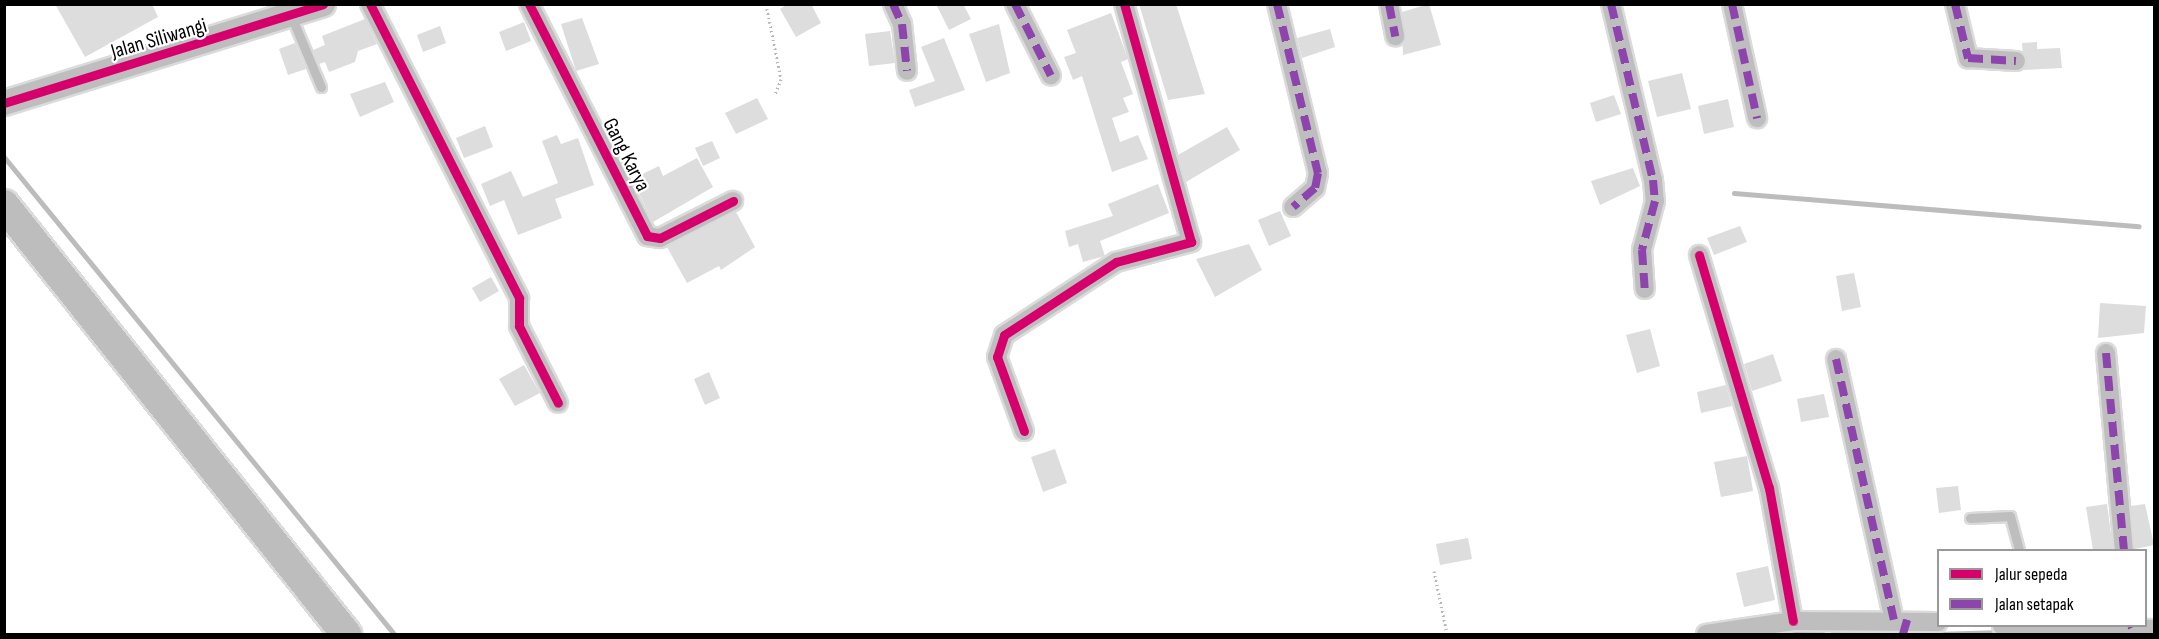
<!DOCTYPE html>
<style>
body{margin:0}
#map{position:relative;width:2159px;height:639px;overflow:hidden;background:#fff;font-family:"Sofia Sans Condensed",sans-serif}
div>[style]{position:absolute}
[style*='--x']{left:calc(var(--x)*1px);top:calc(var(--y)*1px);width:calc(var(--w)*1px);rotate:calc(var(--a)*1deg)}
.stream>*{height:5px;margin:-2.5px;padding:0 2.5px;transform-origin:2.5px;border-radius:2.5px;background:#bcbcbc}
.building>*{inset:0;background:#ddd}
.path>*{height:3px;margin-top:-1.5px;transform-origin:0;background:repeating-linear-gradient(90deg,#b8b8b8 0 1.5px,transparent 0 4.5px)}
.roads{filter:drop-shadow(2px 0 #dbdbdb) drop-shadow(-2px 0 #dbdbdb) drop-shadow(0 2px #dbdbdb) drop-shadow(0 -2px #dbdbdb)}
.service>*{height:9px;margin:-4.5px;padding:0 4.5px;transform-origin:4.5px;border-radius:4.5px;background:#bebebe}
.minor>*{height:18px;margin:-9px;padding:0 9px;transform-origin:9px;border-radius:9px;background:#bebebe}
.tertiary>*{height:24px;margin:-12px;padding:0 12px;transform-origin:12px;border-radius:12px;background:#bebebe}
.primary>*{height:30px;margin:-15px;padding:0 15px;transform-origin:15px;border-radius:15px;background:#bdbdbd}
.quiet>*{height:8px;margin-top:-4px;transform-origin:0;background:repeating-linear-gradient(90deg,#8e44ad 0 15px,transparent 0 23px)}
.cycleway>*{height:9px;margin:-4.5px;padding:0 4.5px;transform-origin:4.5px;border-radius:4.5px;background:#d6006c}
span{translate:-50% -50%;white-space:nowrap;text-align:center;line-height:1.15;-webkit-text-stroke:4.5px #fff;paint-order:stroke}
.street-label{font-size:21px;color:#000}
.frame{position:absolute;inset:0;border:6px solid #000;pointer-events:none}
.legend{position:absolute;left:1937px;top:549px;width:210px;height:78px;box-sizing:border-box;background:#fff;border:2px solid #999;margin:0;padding:8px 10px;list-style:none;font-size:18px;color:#000}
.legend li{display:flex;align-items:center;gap:12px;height:30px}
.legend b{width:30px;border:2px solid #999}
</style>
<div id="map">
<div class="stream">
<i style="--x:4;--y:157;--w:616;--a:50.73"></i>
<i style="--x:1734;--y:193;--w:406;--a:4.7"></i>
<i style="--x:1832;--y:630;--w:55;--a:4.2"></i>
<i style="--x:1782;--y:634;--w:41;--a:-5.6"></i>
<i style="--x:1935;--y:634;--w:68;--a:-1.7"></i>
</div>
<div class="building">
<i style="clip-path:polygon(55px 4px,152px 4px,158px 17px,85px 57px)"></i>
<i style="clip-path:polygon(788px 4px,811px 4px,821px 23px,796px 37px,780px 9px)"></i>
<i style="clip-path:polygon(936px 4px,963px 4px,971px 19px,949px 30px)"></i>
<i style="clip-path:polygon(1139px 4px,1176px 4px,1205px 94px,1168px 100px)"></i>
<i style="clip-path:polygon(1429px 4px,1441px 45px,1403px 55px,1402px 12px)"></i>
<i style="clip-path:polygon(1111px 13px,1128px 59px,1121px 62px,1133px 94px,1123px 98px,1129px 112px,1112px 118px,1120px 142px,1138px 135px,1148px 159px,1112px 172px,1082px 76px,1073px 80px,1064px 57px,1076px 53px,1067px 30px)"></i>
<i style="clip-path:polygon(582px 18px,599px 64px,576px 71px,561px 24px)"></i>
<i style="clip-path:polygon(365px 19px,377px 44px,358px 51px,355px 62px,329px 72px,325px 62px,319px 64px,313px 50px,325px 45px,322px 36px)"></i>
<i style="clip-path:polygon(524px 22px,531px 41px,506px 51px,499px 32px)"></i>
<i style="clip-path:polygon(999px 24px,1010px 73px,986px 82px,969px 34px)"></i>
<i style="clip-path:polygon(440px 26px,446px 43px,423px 52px,417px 35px)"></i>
<i style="clip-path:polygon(1330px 29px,1335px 47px,1302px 58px,1297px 38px)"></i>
<i style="clip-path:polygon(890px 31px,895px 63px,869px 66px,865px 34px)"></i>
<i style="clip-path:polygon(944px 38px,965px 90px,915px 107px,909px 90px,935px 81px,921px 47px)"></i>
<i style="clip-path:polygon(2037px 42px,2037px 49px,2060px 48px,2062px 68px,2024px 70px,2022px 43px)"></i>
<i style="clip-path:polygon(295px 43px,306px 69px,288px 75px,279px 49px)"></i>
<i style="clip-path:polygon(1682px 73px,1691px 109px,1657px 117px,1648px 81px)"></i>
<i style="clip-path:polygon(385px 82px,394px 102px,360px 117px,350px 94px)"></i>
<i style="clip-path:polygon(1614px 95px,1621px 114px,1596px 122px,1590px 103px)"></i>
<i style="clip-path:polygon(757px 98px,768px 119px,736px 134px,725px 113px)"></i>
<i style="clip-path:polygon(1728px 99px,1734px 127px,1704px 134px,1698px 106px)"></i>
<i style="clip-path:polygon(485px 126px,493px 147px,464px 158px,456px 138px)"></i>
<i style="clip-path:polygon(1227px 127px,1240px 150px,1186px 182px,1178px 155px)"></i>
<i style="clip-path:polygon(557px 135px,561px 144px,578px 138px,594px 185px,555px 199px,562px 218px,518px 235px,504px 200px,490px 206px,481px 184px,511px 171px,523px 197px,558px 183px,542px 141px)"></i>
<i style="clip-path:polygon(712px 141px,720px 158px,703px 166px,695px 148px)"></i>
<i style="clip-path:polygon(697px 158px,713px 187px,653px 222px,632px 179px,659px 166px,663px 176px)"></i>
<i style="clip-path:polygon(1633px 168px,1640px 186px,1600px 205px,1591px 181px)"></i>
<i style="clip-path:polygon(1158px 184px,1169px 213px,1100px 241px,1105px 256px,1083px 262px,1078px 244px,1069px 247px,1065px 231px,1113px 216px,1108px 204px)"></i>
<i style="clip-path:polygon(1280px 211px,1291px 236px,1269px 246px,1258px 220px)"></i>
<i style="clip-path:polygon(736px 212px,755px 247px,721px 270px,719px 266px,687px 283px,667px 247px)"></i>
<i style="clip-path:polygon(1740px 226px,1747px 242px,1714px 255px,1707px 238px)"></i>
<i style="clip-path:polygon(1249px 244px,1262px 270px,1215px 297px,1196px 259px)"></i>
<i style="clip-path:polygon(1854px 273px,1861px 307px,1842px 311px,1836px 276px)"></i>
<i style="clip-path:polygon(491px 277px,499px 291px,480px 302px,472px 288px)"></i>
<i style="clip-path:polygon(2100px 303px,2146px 306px,2144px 333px,2098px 338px)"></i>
<i style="clip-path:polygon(1650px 329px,1660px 366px,1637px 373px,1626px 335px)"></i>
<i style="clip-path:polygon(1773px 354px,1782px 381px,1752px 391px,1744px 364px)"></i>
<i style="clip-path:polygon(524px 365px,540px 393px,515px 406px,499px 379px)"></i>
<i style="clip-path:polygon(709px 372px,720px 398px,705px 405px,694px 379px)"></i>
<i style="clip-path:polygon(1726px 385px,1732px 406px,1701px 413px,1697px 392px)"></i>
<i style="clip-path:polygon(1824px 394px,1829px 417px,1801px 422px,1797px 399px)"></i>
<i style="clip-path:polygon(1055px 449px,1067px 483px,1043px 492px,1031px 457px)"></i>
<i style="clip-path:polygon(1747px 456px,1753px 491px,1721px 497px,1714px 462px)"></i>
<i style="clip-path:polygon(1958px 486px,1961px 510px,1939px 513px,1936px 488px)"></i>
<i style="clip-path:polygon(2107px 504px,2113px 549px,2093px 550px,2086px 507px)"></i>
<i style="clip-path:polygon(2145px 504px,2154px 545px,2135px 549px,2131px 506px)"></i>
<i style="clip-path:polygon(1468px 538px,1472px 559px,1440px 565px,1436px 544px)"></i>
<i style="clip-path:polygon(1768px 566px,1775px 600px,1744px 607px,1736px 573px)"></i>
</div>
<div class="path">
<i style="--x:766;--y:4;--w:76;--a:78.7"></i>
<i style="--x:781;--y:79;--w:17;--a:111"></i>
<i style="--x:1434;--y:571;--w:64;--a:78.3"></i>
</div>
<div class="roads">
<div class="service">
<i style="--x:292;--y:18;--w:75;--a:67.2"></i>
<i style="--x:1970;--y:518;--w:40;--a:-2.9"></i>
<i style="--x:2010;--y:516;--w:35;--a:75"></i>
</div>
<div class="minor">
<i style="--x:370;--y:4;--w:330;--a:63.1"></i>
<i style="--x:519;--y:298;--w:28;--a:90"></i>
<i style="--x:519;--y:326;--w:86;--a:63.1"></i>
<i style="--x:529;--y:4;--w:260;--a:63"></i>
<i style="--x:647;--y:236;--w:13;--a:9"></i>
<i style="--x:660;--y:238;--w:82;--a:-26.9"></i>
<i style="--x:893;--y:4;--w:22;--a:66"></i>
<i style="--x:902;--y:24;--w:47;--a:83.9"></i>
<i style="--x:1015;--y:4;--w:80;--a:63.4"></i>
<i style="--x:1277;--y:4;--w:174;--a:76.4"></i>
<i style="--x:1318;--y:173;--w:15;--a:101"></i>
<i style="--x:1315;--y:188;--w:29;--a:139"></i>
<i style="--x:1389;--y:4;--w:33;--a:79"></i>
<i style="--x:1611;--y:4;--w:181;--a:76.6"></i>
<i style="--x:1653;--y:180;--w:21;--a:85"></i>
<i style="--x:1655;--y:201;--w:51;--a:104.9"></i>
<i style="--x:1642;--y:250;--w:39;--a:86"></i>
<i style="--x:1732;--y:4;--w:117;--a:77.6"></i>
<i style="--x:1955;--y:4;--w:56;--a:76.5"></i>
<i style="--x:1968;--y:58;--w:48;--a:3.6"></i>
<i style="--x:1699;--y:255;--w:243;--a:73.3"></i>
<i style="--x:1769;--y:488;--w:135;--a:79.8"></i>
<i style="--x:2106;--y:353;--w:198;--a:84.8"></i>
<i style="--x:1836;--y:359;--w:267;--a:77.5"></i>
<i style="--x:1024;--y:431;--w:79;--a:-110"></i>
<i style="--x:997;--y:357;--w:23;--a:-72"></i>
<i style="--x:1004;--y:335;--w:134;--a:-33.1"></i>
<i style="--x:1116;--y:262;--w:78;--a:-14.9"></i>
<i style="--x:1191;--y:242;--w:247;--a:-105.7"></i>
<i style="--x:2002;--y:626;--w:152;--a:1.1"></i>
<i style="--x:1706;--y:634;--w:88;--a:-8.5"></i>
<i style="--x:1793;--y:621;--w:145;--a:0.4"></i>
</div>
<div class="tertiary">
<i style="--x:4;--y:103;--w:334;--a:-17.2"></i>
</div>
<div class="primary">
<i style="--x:4;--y:205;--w:549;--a:51.44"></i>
</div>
</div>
<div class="quiet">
<i style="--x:893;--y:4;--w:22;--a:66"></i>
<i style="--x:902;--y:24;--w:47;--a:83.9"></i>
<i style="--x:1015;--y:4;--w:80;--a:63.4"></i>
<i style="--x:1277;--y:4;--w:174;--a:76.4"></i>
<i style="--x:1318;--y:173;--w:15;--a:101"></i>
<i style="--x:1315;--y:188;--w:29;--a:139"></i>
<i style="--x:1389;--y:4;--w:33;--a:79"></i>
<i style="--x:1611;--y:4;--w:181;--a:76.6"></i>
<i style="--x:1653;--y:180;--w:21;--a:85"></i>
<i style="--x:1655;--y:201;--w:51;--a:104.9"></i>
<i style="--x:1642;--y:250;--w:39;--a:86"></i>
<i style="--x:1732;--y:4;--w:117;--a:77.6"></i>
<i style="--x:1955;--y:4;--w:56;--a:76.5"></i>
<i style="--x:1968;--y:58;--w:48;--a:3.6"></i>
<i style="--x:2106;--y:353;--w:198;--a:84.8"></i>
<i style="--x:1836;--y:359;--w:267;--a:77.5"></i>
<i style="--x:2131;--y:626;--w:2;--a:63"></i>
<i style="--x:1903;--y:634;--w:15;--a:-74"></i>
</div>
<div class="cycleway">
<i style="--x:370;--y:4;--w:330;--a:63.1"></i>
<i style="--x:519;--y:298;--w:28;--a:90"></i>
<i style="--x:519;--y:326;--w:86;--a:63.1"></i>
<i style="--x:529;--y:4;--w:260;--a:63"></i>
<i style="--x:647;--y:236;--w:13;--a:9"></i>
<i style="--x:660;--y:238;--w:82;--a:-26.9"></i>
<i style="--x:4;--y:103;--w:334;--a:-17.2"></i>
<i style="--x:1699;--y:255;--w:243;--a:73.3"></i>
<i style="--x:1769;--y:488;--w:135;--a:79.8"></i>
<i style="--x:1024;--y:431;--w:79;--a:-110"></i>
<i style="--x:997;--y:357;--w:23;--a:-72"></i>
<i style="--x:1004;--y:335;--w:134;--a:-33.1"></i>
<i style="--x:1116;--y:262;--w:78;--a:-14.9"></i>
<i style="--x:1191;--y:242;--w:247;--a:-105.7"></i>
</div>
<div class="street-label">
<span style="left:159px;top:39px;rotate:-16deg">Jalan Siliwangi</span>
<span style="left:626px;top:155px;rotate:63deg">Gang Karya</span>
</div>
<div class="frame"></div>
<ul class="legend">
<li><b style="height:8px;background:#d6006c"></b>Jalur sepeda</li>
<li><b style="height:8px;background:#8e44ad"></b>Jalan setapak</li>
</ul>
</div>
